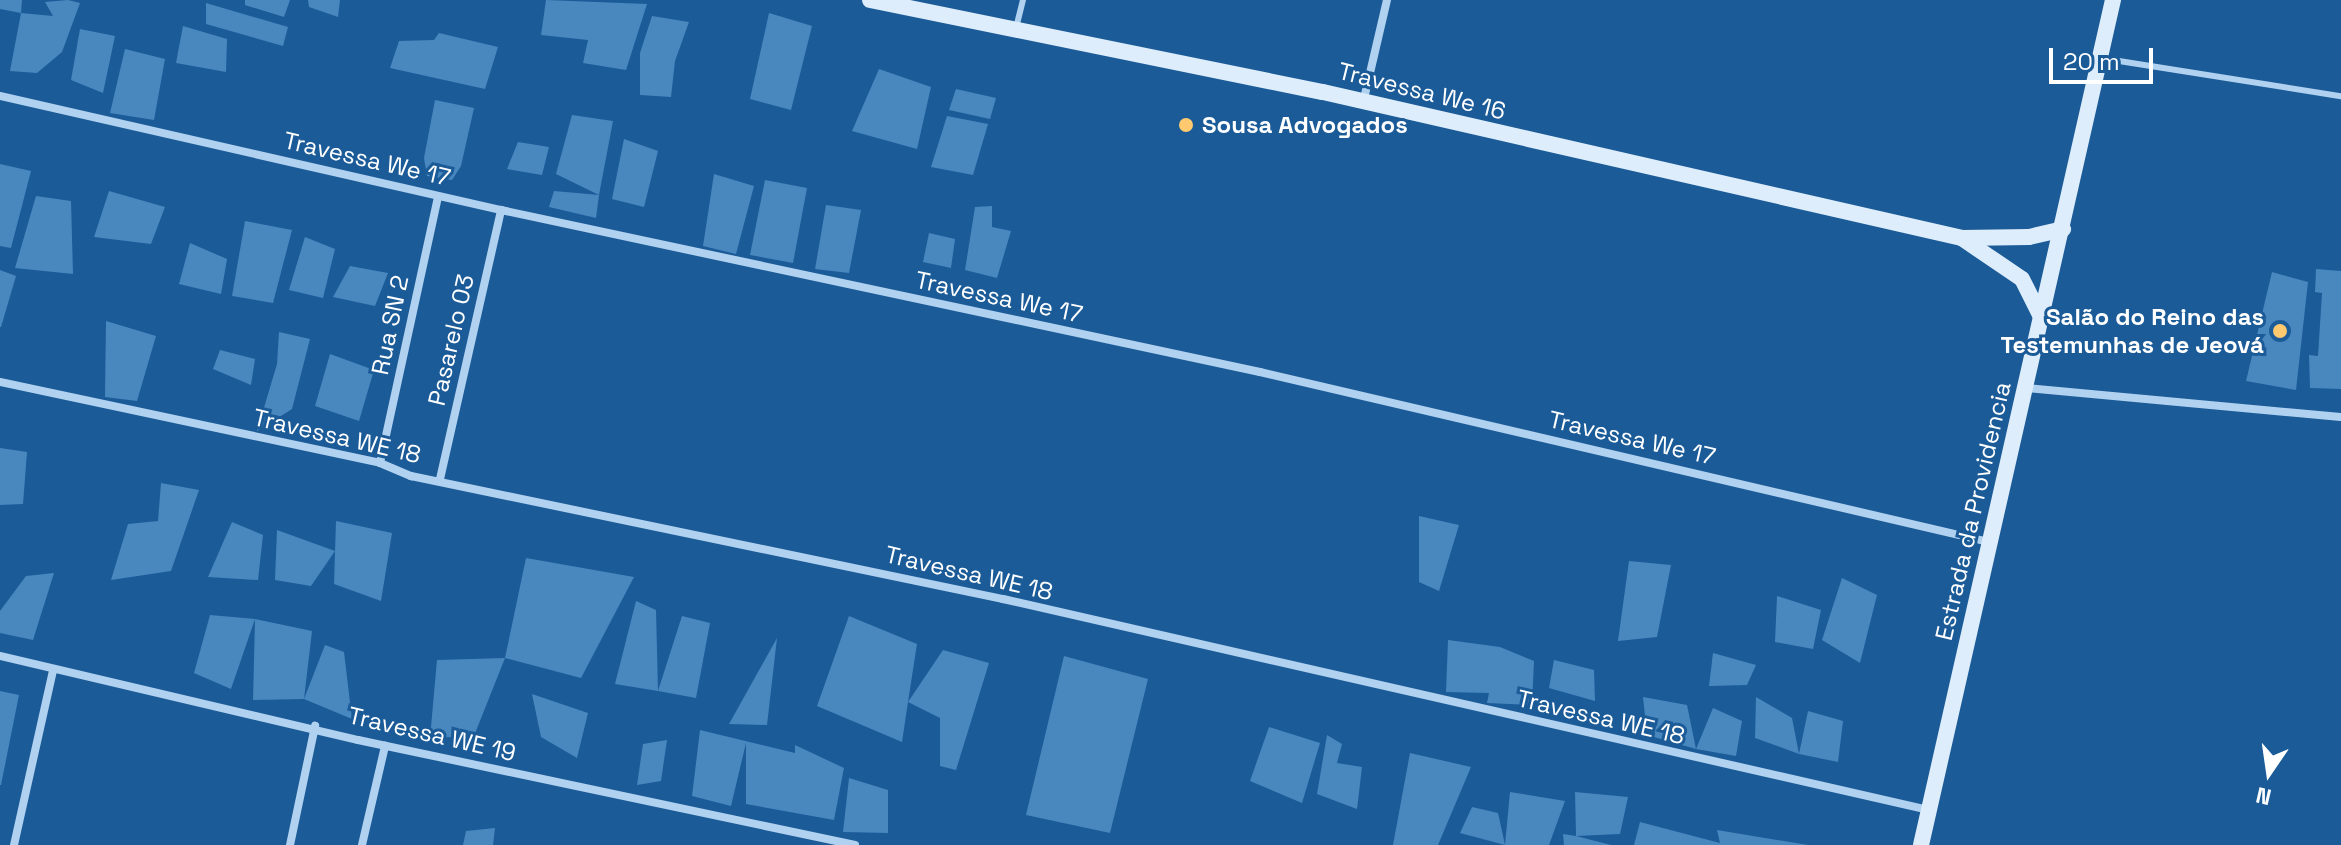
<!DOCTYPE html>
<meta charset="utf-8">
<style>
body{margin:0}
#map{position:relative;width:2341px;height:845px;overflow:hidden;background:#1b5b98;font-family:"Space Grotesk",sans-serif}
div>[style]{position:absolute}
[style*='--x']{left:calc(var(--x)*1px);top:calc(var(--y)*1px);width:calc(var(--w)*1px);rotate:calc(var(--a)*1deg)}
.building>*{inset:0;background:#4987bf}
.service>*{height:6px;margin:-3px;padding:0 3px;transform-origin:3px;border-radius:3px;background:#b0d2f0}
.minor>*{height:8px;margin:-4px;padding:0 4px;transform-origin:4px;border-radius:4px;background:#b0d2f0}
.secondary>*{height:16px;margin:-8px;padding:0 8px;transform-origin:8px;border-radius:8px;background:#deedfb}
.dots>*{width:22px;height:22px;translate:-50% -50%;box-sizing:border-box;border:4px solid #1b5b98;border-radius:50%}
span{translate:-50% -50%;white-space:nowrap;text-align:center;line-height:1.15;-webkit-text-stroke:6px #1b5b98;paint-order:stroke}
.street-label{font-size:24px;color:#fff}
.poi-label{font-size:24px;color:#fff;font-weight:700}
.left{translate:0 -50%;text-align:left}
.right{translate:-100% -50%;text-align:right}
.north{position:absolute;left:2229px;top:733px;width:80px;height:80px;-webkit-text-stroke:6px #1b5b98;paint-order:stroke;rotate:193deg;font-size:22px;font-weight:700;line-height:32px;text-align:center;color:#fff}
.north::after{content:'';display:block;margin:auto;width:28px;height:36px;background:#fff;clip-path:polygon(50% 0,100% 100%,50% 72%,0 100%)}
.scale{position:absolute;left:2049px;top:48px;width:104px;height:36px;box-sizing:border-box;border:4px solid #fff;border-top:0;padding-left:10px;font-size:24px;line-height:28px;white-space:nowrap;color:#fff;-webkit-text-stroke:6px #1b5b98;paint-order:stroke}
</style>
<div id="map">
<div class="building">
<i style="clip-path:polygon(0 0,22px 0,21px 13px,0 9px)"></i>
<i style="clip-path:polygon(68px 0,80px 3px,62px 52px,37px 73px,10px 71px,21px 13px,53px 16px,45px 2px)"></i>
<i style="clip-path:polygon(245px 0,290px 0,284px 17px,245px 5px)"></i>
<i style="clip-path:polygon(308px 0,340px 0,338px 17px,309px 7px)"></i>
<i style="clip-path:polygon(546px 0,647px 4px,626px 70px,583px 63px,588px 40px,541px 35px)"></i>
<i style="clip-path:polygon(206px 3px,288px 27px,283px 46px,206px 24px)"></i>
<i style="clip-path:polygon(769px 13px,812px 26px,791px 110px,750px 99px)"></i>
<i style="clip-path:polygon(652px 16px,689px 22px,675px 61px,671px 97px,640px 95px,640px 53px)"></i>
<i style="clip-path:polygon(183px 26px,227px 39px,226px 72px,176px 63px)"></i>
<i style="clip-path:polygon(80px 29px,115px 36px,103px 93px,71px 80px)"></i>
<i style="clip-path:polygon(439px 33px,498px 47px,485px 89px,390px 68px,399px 41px,434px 40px)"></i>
<i style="clip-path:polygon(125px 49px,165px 59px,154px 120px,110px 113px)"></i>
<i style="clip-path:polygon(879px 69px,931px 87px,917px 149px,852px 131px)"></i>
<i style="clip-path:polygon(956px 89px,996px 98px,990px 119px,949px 110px)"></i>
<i style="clip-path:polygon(435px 100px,474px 108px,461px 166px,452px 180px,427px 176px,424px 158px)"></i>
<i style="clip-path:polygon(572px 115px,613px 121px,599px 195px,556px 174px)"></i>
<i style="clip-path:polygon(947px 116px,988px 124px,973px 175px,931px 167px)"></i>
<i style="clip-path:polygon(624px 139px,658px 151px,644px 207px,612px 199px)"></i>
<i style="clip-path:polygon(518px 142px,549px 147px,542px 175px,507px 169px)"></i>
<i style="clip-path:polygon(0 164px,31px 171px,11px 248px,0 246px)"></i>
<i style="clip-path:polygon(714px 174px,754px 186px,736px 254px,703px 246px)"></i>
<i style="clip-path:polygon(765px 180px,807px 188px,793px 263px,750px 255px)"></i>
<i style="clip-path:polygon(109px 191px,165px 207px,151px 244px,94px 237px)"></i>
<i style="clip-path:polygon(554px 191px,599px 195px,596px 218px,549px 207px)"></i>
<i style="clip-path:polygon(36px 196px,71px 201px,73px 274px,15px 268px)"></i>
<i style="clip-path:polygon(826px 205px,861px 210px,849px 273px,815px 269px)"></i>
<i style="clip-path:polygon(992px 206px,992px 227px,1011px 231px,997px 278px,965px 270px,975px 207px)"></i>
<i style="clip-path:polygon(245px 221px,292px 230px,273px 303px,232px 296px)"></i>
<i style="clip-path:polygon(929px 233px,955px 239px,951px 268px,923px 262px)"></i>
<i style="clip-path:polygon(305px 237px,335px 249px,323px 298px,289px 290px)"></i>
<i style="clip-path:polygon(190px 243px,227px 259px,221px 294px,179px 284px)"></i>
<i style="clip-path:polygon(350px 266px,388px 273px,375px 306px,333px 297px)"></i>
<i style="clip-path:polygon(2316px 269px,2341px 271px,2341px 389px,2310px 388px,2309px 355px,2318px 356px,2322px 293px,2315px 292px)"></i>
<i style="clip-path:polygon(0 270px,16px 276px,1px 327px,0 327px)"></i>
<i style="clip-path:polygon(2272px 272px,2308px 282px,2296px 390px,2246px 381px)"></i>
<i style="clip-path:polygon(106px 321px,156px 336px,137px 401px,105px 397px)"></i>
<i style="clip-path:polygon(279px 332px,310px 339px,292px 409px,257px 431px,277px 364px)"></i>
<i style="clip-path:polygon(220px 350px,255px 359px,251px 385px,213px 369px)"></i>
<i style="clip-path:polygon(330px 354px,374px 370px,359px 421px,315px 406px)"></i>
<i style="clip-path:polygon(0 448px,27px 452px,23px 504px,0 505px)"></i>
<i style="clip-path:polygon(161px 483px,199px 490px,171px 571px,111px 580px,128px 524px,158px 521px)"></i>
<i style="clip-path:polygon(1419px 516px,1459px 525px,1439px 591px,1419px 582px)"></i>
<i style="clip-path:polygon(336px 521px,392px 533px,381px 601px,334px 584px)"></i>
<i style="clip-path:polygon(232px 522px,263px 535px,258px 580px,208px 577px)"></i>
<i style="clip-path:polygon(277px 530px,335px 551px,311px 586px,275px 580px)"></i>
<i style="clip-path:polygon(526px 558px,634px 577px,581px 678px,505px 658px)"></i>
<i style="clip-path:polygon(1629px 561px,1671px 565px,1657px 637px,1618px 641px)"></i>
<i style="clip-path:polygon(54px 573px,33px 640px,0 633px,0 611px,26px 576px)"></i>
<i style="clip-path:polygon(1842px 578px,1877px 595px,1860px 663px,1822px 640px)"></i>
<i style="clip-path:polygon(1777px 596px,1821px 610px,1813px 649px,1775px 642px)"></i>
<i style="clip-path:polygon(636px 601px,656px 610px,658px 691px,615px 684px)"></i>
<i style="clip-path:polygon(210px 615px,255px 619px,231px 689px,194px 673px)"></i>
<i style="clip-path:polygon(682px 616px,710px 623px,696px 698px,658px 691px)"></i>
<i style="clip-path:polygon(849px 616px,917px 644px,908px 702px,943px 650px,989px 663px,956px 770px,940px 766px,940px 718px,908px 702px,902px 742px,817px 706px)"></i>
<i style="clip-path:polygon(255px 619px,312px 631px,304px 699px,325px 645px,344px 652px,352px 719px,304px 699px,253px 700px)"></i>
<i style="clip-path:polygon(777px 638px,767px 725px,729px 724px)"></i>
<i style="clip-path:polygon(1448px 640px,1500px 647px,1534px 661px,1532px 705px,1487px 703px,1489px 693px,1446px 692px)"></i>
<i style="clip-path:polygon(1713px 653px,1756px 665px,1747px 685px,1709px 686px)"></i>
<i style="clip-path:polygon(1064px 656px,1148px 679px,1110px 833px,1026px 815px)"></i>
<i style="clip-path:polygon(505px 658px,474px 736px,430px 738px,437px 660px)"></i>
<i style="clip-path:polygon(1554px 660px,1594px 670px,1595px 701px,1549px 688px)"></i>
<i style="clip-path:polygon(0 691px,19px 695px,1px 785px,0 785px)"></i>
<i style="clip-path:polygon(532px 694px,588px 713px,577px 758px,541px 737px)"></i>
<i style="clip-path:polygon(1643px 697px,1687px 705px,1696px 749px,1713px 708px,1742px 721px,1736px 756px,1696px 749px,1647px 735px)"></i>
<i style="clip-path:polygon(1756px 697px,1792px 718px,1799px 754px,1755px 738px)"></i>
<i style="clip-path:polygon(1808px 711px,1843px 721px,1838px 762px,1799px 754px)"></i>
<i style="clip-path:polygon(1269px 727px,1320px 743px,1302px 803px,1250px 781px)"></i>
<i style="clip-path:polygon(700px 730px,795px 753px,795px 745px,844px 768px,834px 820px,746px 804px,746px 743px,731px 806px,692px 796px)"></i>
<i style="clip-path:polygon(1327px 735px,1342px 744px,1337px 763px,1362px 767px,1357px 809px,1317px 794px)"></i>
<i style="clip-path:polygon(667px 740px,661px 781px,637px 785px,643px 744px)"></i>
<i style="clip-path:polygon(1410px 753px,1471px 767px,1438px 845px,1393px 845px)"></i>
<i style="clip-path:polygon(849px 778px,888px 790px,888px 833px,843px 832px)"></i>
<i style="clip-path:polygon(1510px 792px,1565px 801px,1549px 845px,1505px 845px)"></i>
<i style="clip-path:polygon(1575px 792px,1628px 797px,1620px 834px,1576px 836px,1611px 845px,1564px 845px,1563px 834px,1576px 836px)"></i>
<i style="clip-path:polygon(1472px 807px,1498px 813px,1505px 845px,1460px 833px)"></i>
<i style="clip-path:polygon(1640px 822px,1720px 843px,1717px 830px,1808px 845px,1634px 845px)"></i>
<i style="clip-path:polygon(495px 828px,493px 845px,463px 845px,466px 831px)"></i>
</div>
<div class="service">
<i style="--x:1016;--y:28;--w:29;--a:-76"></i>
<i style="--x:2100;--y:58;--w:244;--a:9"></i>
</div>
<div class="minor">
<i style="--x:0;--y:96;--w:514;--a:12.82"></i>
<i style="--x:501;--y:210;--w:776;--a:12.05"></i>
<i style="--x:1260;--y:372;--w:749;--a:13.13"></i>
<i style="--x:1363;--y:103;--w:106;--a:-76.9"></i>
<i style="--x:0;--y:382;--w:389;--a:12"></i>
<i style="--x:380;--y:463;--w:34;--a:23"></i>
<i style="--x:411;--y:476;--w:605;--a:11.74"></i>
<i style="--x:1003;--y:599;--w:950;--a:12.84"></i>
<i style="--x:2027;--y:388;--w:315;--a:5.3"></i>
<i style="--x:380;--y:463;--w:273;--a:-77.7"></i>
<i style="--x:440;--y:479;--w:276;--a:-77.2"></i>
<i style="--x:0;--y:656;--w:368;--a:13.2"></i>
<i style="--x:358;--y:740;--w:508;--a:11.93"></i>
<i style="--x:14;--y:845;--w:179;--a:-77.4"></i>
<i style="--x:290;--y:845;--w:122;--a:-78.1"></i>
<i style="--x:362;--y:845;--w:102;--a:-76.9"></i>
</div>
<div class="secondary">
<i style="--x:870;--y:0;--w:462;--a:11.5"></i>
<i style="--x:1323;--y:92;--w:655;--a:12.87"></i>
<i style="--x:1962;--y:238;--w:67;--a:-0.9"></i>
<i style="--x:2029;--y:237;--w:35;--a:-13"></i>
<i style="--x:1963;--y:239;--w:71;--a:34.1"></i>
<i style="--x:2022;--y:279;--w:45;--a:63.4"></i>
<i style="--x:1921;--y:845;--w:867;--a:-77.2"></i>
</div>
<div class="dots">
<i style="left:1186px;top:125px;background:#ffca6f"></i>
<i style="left:2280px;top:331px;background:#ffca6f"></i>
</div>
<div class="street-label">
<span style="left:1422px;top:91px;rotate:14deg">Travessa We 16</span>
<span style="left:367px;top:159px;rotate:13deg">Travessa We 17</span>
<span style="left:999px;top:297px;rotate:12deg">Travessa We 17</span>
<span style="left:390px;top:325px;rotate:-78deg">Rua SN 2</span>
<span style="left:451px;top:340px;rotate:-77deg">Pasarelo 03</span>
<span style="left:337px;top:436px;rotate:13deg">Travessa WE 18</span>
<span style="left:1632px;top:438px;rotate:13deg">Travessa We 17</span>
<span style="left:1973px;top:511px;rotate:-77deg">Estrada da Providencia</span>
<span style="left:969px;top:573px;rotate:13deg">Travessa WE 18</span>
<span style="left:1601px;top:717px;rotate:13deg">Travessa WE 18</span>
<span style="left:432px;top:734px;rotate:13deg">Travessa WE 19</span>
</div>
<div class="poi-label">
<span class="left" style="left:1202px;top:125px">Sousa Advogados</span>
<span class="right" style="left:2264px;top:331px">Salão do Reino das<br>Testemunhas de Jeová</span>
</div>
<div class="north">N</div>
<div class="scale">20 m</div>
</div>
